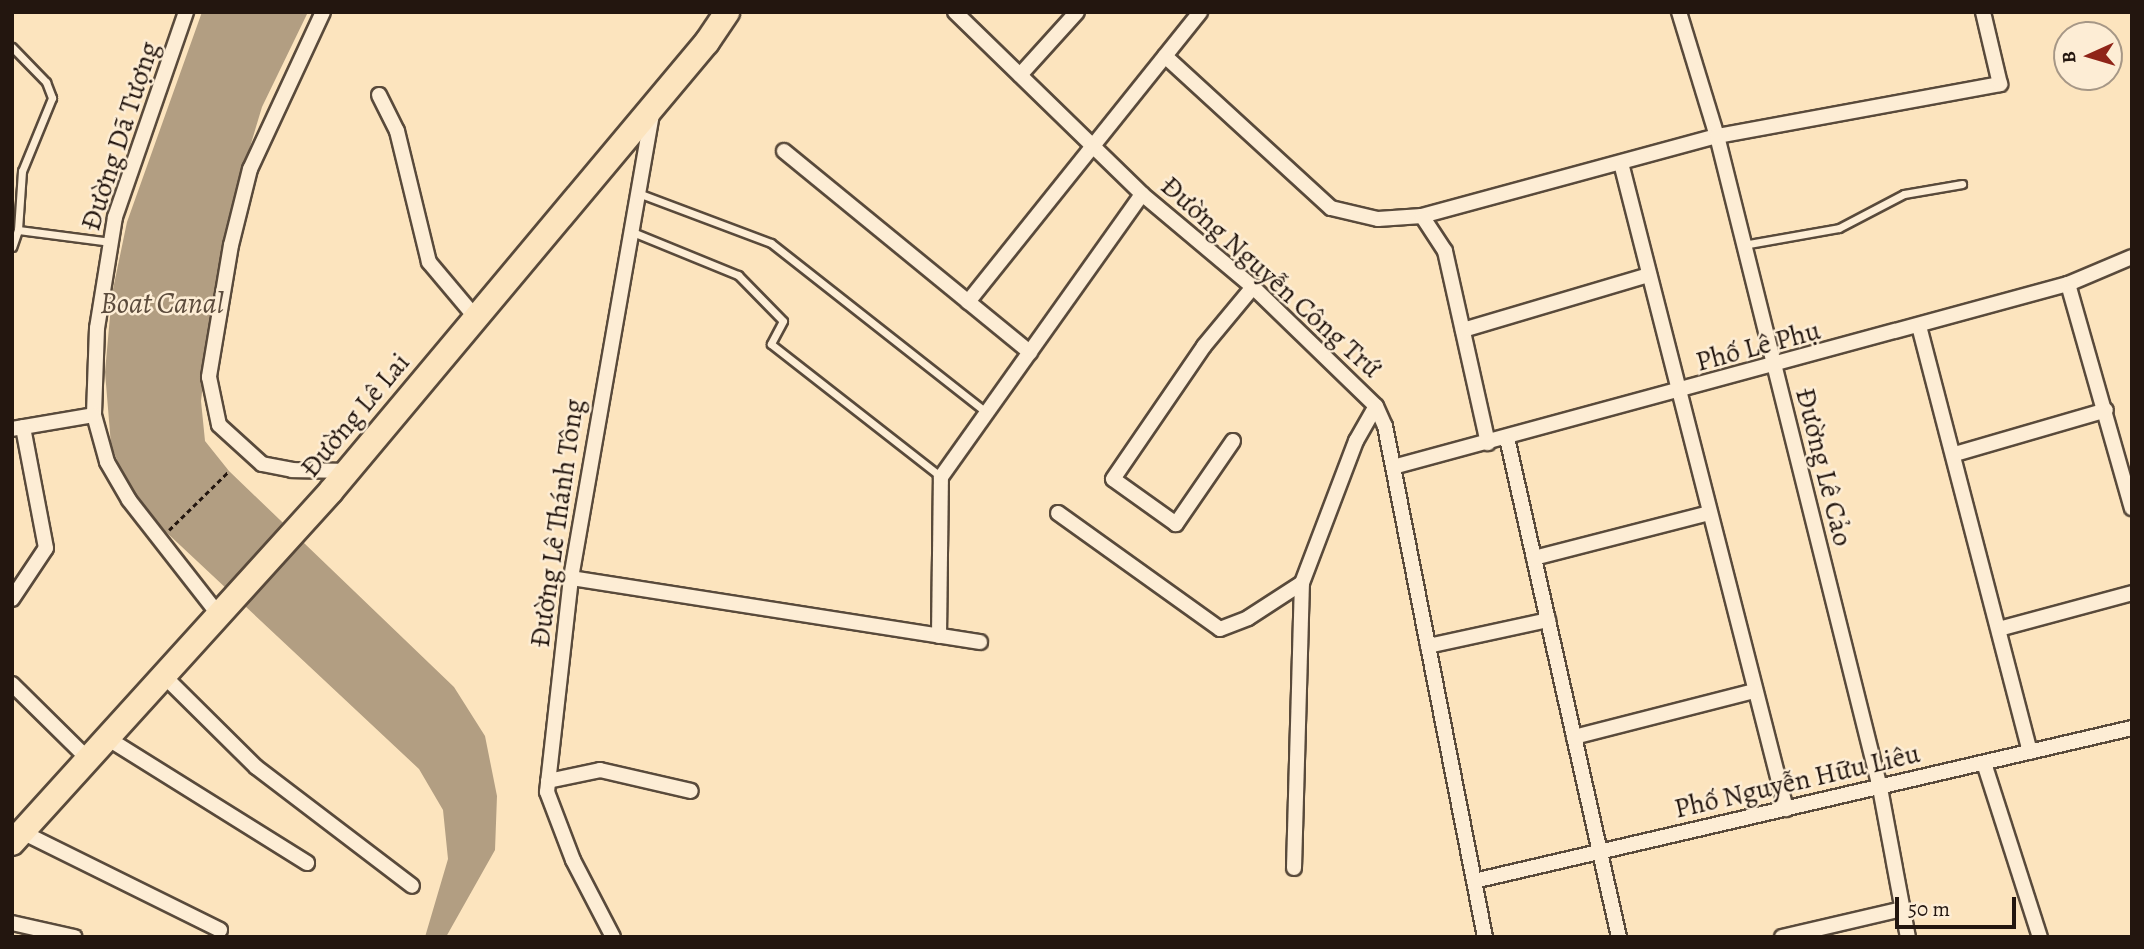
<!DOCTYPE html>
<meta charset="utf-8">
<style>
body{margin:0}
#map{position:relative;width:2144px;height:949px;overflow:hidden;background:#fce4be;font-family:Alegreya,serif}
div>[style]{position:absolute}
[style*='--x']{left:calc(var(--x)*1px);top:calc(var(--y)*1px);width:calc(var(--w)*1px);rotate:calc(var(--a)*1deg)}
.water>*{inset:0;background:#b29e82}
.path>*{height:2.5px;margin-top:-1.25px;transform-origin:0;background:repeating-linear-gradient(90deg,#23160f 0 5px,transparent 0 8.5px)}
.roads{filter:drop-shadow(2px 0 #594a3b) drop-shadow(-2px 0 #594a3b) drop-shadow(0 2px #594a3b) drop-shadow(0 -2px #594a3b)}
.service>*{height:7px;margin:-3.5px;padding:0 3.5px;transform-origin:3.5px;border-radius:3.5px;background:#fdedd5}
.minor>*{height:14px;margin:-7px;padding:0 7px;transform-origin:7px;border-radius:7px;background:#fdedd5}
.trunk>*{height:24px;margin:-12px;padding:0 12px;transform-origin:12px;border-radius:12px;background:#fce4be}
span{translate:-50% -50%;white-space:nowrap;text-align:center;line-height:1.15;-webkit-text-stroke:5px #fdedd5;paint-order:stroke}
.street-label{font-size:28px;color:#23160f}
.water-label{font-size:30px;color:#5c4c3d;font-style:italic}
.frame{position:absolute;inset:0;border:14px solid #23160f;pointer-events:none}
.north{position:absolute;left:2053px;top:21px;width:70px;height:70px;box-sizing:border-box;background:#fdedd5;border:2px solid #a69786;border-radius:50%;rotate:266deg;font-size:19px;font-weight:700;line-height:28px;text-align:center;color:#23160f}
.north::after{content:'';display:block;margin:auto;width:24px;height:32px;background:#8f2418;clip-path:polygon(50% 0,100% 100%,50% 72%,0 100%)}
.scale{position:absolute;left:1895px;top:897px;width:121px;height:32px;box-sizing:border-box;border:4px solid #23160f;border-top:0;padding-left:9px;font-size:21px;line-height:24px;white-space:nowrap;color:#23160f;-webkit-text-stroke:5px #fdedd5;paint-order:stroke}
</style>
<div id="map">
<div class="water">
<i style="clip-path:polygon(202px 12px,308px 12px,262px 107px,234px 200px,213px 298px,201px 401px,205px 441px,229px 471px,454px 687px,485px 736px,497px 796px,495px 850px,446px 937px,425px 937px,448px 859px,443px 810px,419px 769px,166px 532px,127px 485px,111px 445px,105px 372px,112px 294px,127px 222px)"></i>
</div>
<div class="path">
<i style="--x:169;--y:530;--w:84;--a:-44.5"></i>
</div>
<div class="roads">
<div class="service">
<i style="--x:12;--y:47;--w:49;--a:45.8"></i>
<i style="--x:46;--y:82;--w:17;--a:69"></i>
<i style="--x:52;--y:98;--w:79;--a:112.3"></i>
<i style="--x:22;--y:171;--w:59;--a:93.9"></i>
<i style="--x:18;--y:230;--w:18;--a:109"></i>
<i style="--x:638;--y:193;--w:142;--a:20.6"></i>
<i style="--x:771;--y:243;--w:275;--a:38.2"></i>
<i style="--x:18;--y:230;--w:94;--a:7.4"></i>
<i style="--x:630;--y:231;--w:117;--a:22.2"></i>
<i style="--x:738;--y:275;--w:64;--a:45.6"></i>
<i style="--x:783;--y:321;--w:26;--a:118"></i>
<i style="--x:771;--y:344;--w:216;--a:38"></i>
<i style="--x:1743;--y:245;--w:97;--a:-10"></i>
<i style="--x:1839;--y:228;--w:73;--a:-27.6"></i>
<i style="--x:1904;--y:194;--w:59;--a:-9.8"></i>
</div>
<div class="minor">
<i style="--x:186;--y:12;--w:217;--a:109.1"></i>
<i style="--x:115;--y:217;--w:112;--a:99.2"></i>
<i style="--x:97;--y:328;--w:87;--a:92"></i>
<i style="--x:94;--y:415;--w:49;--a:74.5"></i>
<i style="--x:107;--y:462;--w:44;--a:59.9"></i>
<i style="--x:129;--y:500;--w:145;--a:52"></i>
<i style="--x:323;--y:12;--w:173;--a:114.9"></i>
<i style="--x:250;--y:169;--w:78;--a:104"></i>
<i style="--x:231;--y:245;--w:134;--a:99.5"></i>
<i style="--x:209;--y:377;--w:49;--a:78.2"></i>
<i style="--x:219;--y:425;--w:58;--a:42.2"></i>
<i style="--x:262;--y:464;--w:31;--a:11"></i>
<i style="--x:292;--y:470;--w:56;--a:1"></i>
<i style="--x:955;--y:12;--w:261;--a:44.2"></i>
<i style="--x:1142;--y:194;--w:145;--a:40"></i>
<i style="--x:1253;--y:287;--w:171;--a:44.1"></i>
<i style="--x:1376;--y:406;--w:22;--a:66"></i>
<i style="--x:1385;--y:426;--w:521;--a:78.93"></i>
<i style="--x:1679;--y:12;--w:130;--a:73"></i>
<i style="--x:1717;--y:136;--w:672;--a:75.96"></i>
<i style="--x:1880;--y:788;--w:152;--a:79.4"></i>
<i style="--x:1165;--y:56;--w:225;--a:42.5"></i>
<i style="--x:1331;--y:208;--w:48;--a:13.2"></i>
<i style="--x:1378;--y:219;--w:44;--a:-3.9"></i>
<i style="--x:1422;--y:216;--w:42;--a:56.7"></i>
<i style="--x:1445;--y:251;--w:197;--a:77.4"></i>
<i style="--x:1020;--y:75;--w:85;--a:-47.9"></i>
<i style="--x:379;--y:95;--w:40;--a:63.4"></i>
<i style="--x:397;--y:131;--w:135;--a:76.3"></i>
<i style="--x:429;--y:262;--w:73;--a:50"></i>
<i style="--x:784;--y:151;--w:318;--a:39.3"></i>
<i style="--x:1621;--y:163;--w:667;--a:75.67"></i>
<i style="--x:1422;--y:216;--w:306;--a:-15.2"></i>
<i style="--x:1717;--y:136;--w:288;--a:-10.4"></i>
<i style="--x:2000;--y:84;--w:74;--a:-103.3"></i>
<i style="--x:2068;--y:284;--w:233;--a:74.1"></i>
<i style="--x:968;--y:302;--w:371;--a:-51.3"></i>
<i style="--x:1919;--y:326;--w:440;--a:75.4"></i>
<i style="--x:1463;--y:330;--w:194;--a:-16.5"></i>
<i style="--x:12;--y:429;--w:83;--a:-9.7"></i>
<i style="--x:1507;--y:438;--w:511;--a:77.35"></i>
<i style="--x:1233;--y:441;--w:101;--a:124.5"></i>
<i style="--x:1176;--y:524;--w:77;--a:-144.5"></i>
<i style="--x:1113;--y:479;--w:161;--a:-55.6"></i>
<i style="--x:1204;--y:346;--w:77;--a:-50.3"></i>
<i style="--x:1955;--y:454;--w:157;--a:-16.2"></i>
<i style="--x:1393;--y:467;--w:699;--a:-15.17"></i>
<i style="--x:2068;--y:284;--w:69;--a:-22.9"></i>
<i style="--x:1058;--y:513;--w:199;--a:35.6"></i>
<i style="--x:1220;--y:629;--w:30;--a:-21"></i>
<i style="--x:1248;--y:618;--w:64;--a:-32.9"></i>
<i style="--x:1534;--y:558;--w:181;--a:-14.4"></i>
<i style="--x:571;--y:578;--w:414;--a:8.9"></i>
<i style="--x:12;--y:599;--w:61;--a:-56.3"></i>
<i style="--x:46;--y:548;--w:123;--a:-100.8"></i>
<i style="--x:1999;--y:629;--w:138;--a:-15.1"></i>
<i style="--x:939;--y:636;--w:159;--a:-89.3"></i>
<i style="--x:941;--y:477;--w:347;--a:-54.6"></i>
<i style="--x:1428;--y:646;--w:123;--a:-12.2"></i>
<i style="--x:163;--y:675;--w:131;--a:44.7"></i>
<i style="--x:256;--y:767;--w:196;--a:37.3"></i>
<i style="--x:12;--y:684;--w:107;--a:44.6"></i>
<i style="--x:1574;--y:737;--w:186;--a:-14.3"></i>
<i style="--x:107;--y:738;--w:236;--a:32"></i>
<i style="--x:1984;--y:763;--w:183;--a:72.2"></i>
<i style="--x:548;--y:781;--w:53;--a:-11.9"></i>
<i style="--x:600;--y:770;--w:93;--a:13"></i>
<i style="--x:22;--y:832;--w:221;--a:26.3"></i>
<i style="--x:1294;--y:868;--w:285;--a:-88.4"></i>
<i style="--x:1302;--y:583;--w:152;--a:-69.2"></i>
<i style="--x:1356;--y:441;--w:40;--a:-60.3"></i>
<i style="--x:1474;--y:881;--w:676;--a:-13.09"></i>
<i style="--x:12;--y:923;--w:64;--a:12.7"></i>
<i style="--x:613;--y:937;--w:87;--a:-117.5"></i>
<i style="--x:573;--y:860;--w:73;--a:-110.9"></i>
<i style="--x:547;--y:792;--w:215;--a:-83.6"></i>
<i style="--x:571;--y:578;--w:471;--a:-80.1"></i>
<i style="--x:1782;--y:937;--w:123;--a:-13.1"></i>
</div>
<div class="trunk">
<i style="--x:12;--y:843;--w:475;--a:-47.8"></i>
<i style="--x:331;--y:491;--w:586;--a:-50.06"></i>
<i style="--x:707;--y:42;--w:36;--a:-56"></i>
</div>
</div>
<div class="street-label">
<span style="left:120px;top:136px;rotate:-72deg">Đường Dã Tượng</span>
<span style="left:1271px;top:277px;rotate:42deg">Đường Nguyễn Công Trứ</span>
<span style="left:1758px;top:346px;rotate:-15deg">Phố Lê Phụ</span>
<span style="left:355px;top:415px;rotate:-50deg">Đường Lê Lai</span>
<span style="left:1824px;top:467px;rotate:76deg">Đường Lê Cảo</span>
<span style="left:557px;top:523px;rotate:-82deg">Đường Lê Thánh Tông</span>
<span style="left:1797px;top:781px;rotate:-13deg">Phố Nguyễn Hữu Liêu</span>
</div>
<div class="water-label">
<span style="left:162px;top:303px">Boat Canal</span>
</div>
<div class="frame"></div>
<div class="north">B</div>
<div class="scale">50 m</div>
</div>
